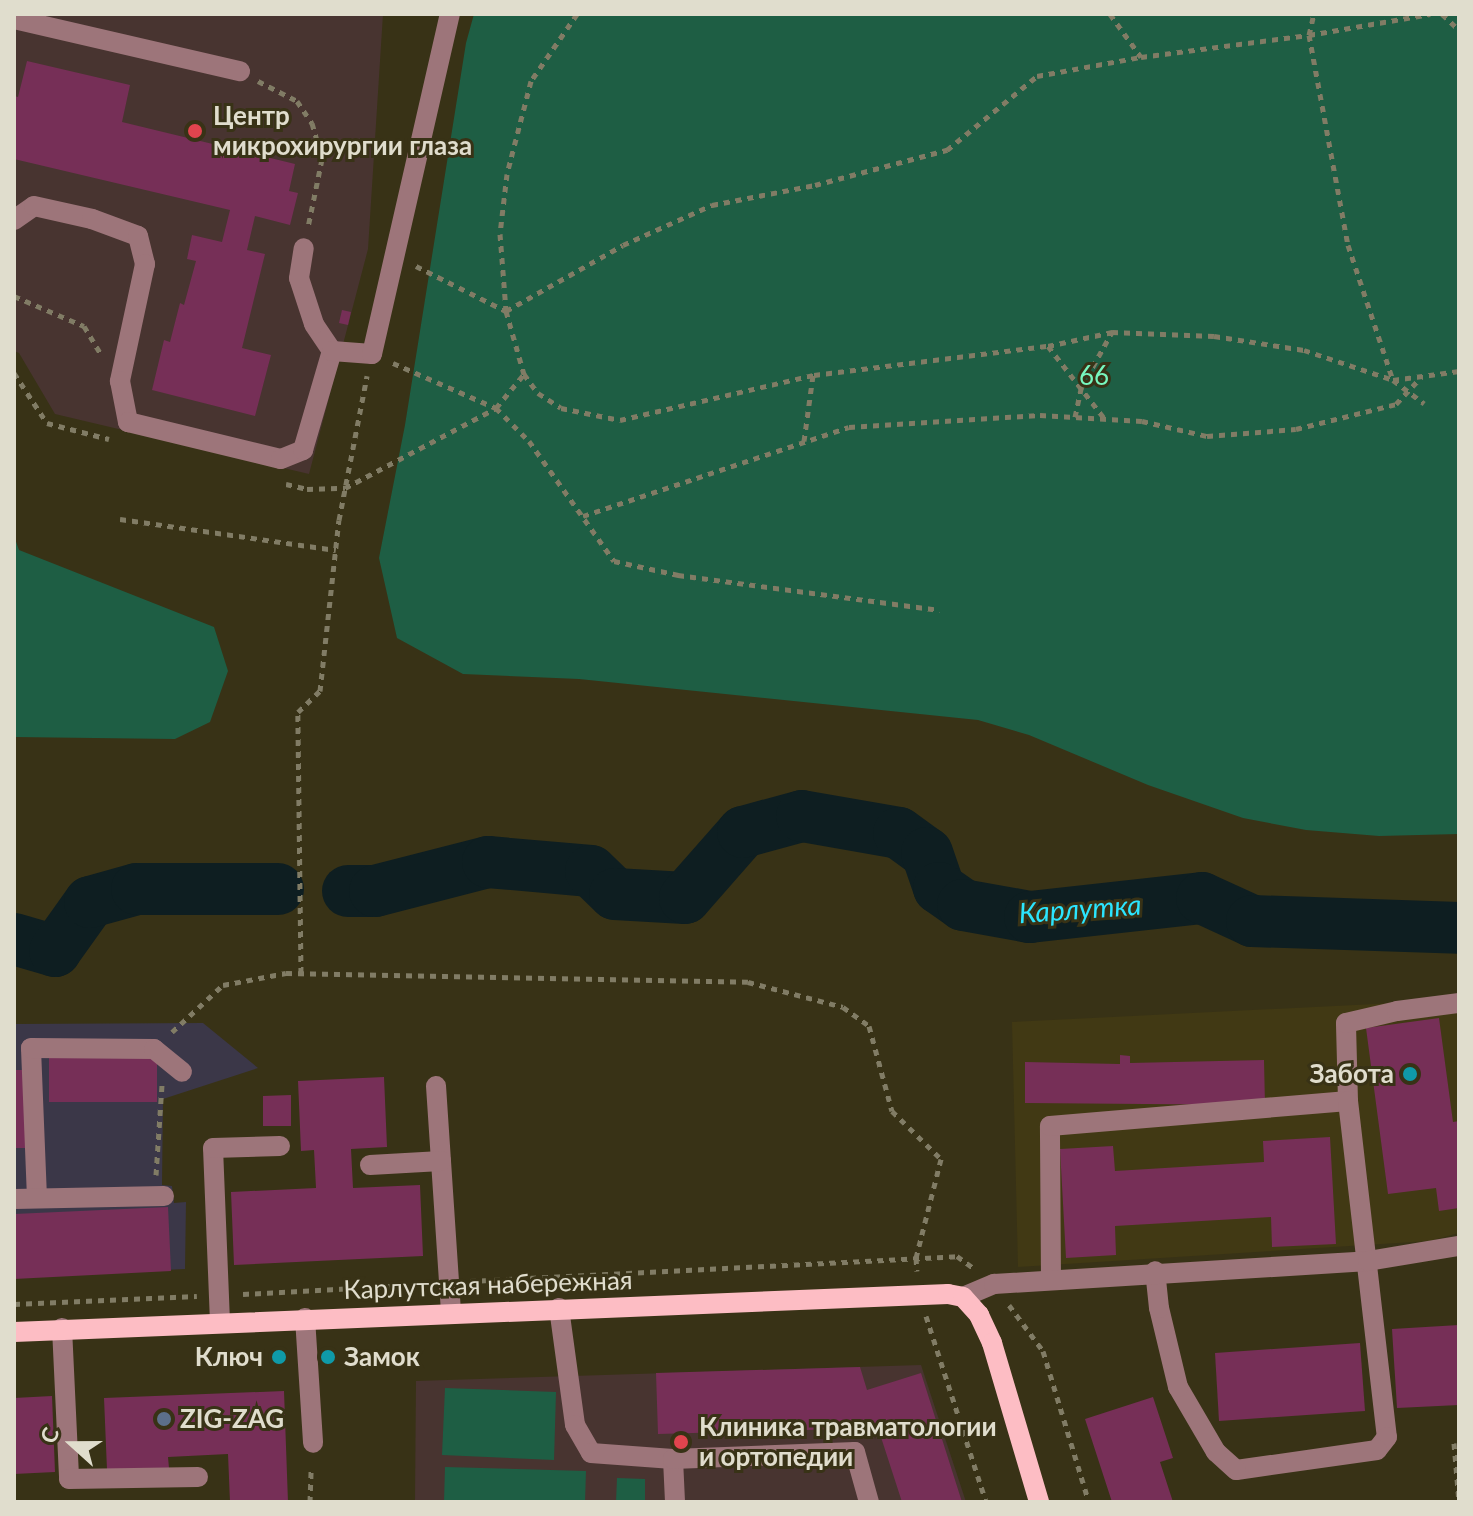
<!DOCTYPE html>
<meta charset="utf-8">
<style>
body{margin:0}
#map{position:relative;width:1473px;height:1516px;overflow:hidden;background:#383216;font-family:Lato,sans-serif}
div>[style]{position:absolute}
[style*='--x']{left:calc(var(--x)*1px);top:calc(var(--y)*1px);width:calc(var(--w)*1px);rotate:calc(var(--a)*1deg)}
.commercial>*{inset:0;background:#3b3748}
.built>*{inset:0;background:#413914}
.medical>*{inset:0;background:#483430}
.green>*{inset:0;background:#1e5e44}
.river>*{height:52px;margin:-26px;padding:0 26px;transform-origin:26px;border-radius:26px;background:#0e1e21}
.building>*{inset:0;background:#762f57}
.path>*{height:5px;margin-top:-2.5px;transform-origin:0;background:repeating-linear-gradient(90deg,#817c65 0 6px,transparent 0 12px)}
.minor>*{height:20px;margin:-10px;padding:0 10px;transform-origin:10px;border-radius:10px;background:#9d757a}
.major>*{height:20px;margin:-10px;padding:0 10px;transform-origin:10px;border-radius:10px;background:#fdbdc4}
.dots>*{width:22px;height:22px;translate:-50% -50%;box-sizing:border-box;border:4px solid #383216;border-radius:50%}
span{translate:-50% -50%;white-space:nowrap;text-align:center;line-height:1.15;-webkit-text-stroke:6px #383216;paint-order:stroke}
.poi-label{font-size:26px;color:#e0ddcd;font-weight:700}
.left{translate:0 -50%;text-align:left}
.right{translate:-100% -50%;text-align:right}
.park-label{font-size:26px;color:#77f7bf}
.street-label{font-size:26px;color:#e0ddcd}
.water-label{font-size:28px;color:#2be5fe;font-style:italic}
.frame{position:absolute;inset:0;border:16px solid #e0ddcd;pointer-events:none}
.north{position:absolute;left:32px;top:1404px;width:80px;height:80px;-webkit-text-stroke:6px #383216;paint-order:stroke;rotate:291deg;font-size:22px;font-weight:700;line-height:32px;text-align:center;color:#e0ddcd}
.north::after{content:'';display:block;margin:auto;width:28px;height:36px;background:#e0ddcd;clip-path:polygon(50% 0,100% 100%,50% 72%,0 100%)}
</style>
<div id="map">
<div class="commercial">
<i style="clip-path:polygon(203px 1023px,258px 1068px,163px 1099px,162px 1185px,172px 1186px,174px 1203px,186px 1202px,185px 1269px,14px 1277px,14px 1024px)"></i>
</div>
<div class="built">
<i style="clip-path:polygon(1435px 1001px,1459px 1002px,1459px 1233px,1429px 1241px,1018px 1267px,1012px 1022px)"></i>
</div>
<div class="medical">
<i style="clip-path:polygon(14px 14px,383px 14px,368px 249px,309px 474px,55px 414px,19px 353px,14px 351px)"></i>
<i style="clip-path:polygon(921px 1365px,966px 1502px,415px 1502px,416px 1381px)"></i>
</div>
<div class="green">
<i style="clip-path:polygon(474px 14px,1459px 14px,1459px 834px,1379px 836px,1306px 830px,1243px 818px,1148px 785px,1029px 735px,978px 720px,579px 679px,463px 674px,397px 638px,379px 558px,405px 425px,466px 43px)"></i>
<i style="clip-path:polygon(14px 536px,19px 550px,214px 627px,228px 671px,210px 722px,175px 739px,14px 737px)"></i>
<i style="clip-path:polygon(445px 1388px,556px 1392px,554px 1460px,442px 1455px)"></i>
<i style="clip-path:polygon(445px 1467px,586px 1471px,585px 1502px,444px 1502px)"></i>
<i style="clip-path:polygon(617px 1478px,645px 1479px,645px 1502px,616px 1502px)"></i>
</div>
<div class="river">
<i style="--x:348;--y:891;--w:27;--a:0"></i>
<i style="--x:375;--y:891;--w:117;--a:-14.4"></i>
<i style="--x:488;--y:862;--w:103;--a:5"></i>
<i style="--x:591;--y:871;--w:33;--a:44"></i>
<i style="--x:615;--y:894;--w:70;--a:3.3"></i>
<i style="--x:685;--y:898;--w:88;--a:-48.7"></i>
<i style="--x:743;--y:832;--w:61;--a:-15.2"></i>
<i style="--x:802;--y:816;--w:98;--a:9.9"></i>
<i style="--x:899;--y:833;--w:34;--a:36"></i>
<i style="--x:927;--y:853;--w:37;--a:71"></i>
<i style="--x:939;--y:888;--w:29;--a:35"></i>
<i style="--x:963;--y:905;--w:68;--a:10.2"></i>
<i style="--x:1030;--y:917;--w:173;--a:-6.3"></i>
<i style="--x:1202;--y:898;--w:55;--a:24.7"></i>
<i style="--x:1252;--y:921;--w:207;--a:1.9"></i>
<i style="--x:14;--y:939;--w:43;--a:16.3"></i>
<i style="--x:55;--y:951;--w:60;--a:-54.5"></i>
<i style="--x:90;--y:902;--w:49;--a:-15.5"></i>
<i style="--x:137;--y:889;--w:141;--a:0"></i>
</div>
<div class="building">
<i style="clip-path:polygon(27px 61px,130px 85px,122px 122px,295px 164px,289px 191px,298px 193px,290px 225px,255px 216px,247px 250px,265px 254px,242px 348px,271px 355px,255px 416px,152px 390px,164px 340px,170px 342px,180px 303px,184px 305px,196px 261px,187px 259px,192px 235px,222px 242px,230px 210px,14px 159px,14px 96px,18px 97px)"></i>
<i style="clip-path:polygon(342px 310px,351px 312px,348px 325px,339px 323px)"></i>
<i style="clip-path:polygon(1439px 1018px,1453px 1122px,1459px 1121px,1459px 1208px,1439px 1211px,1436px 1188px,1388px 1194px,1366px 1028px)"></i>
<i style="clip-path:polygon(157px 1054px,157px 1102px,49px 1102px,49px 1055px)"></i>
<i style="clip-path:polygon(1120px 1055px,1130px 1056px,1130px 1063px,1264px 1060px,1265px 1105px,1025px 1103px,1025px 1062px,1120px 1064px)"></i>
<i style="clip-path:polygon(14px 1070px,25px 1070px,27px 1148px,14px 1148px)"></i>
<i style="clip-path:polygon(384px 1077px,387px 1147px,351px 1149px,353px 1188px,420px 1185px,423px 1256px,234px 1265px,231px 1192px,316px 1188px,314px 1150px,301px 1151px,298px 1081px)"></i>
<i style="clip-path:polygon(291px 1095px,291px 1126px,263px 1126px,263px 1096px)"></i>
<i style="clip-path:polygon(1330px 1137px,1336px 1244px,1272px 1247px,1271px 1217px,1115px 1226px,1116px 1255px,1066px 1258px,1060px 1149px,1113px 1146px,1115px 1171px,1264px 1162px,1263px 1141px)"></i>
<i style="clip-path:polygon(168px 1207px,171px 1271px,14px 1279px,14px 1214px)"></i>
<i style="clip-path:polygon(1459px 1325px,1459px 1405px,1397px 1408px,1392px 1329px)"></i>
<i style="clip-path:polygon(1360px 1343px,1365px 1411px,1219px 1421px,1215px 1353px)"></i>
<i style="clip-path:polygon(860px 1367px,867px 1390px,921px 1373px,962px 1502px,902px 1502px,878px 1428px,658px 1434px,656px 1373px)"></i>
<i style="clip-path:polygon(284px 1391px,288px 1502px,230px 1502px,228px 1454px,168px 1457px,169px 1468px,107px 1470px,104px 1398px)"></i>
<i style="clip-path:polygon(52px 1396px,55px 1472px,14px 1474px,14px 1398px)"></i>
<i style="clip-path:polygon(1153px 1397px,1173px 1458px,1160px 1462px,1173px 1502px,1112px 1502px,1085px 1419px)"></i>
</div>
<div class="path">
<i style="--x:577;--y:14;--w:81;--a:124.5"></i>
<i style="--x:531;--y:81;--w:96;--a:104.5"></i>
<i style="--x:507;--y:174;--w:60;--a:96.7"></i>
<i style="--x:500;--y:234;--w:77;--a:85.5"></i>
<i style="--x:506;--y:311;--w:66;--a:74.1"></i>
<i style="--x:524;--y:374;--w:24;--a:54"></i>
<i style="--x:538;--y:393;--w:27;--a:33"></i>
<i style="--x:561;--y:408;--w:60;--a:11.5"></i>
<i style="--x:620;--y:420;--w:199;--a:-13.1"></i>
<i style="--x:814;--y:375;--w:236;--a:-7.1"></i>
<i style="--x:1048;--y:346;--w:66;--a:-12.3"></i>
<i style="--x:1112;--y:332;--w:102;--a:2.2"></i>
<i style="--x:1214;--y:336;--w:91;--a:8.8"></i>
<i style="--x:1304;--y:350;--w:94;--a:18.6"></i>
<i style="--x:1393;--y:380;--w:67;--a:-7.8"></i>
<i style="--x:1110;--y:14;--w:53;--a:54.2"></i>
<i style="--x:1442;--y:14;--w:23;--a:43"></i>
<i style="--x:1309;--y:35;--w:214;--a:79.5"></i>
<i style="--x:1348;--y:245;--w:142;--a:71.6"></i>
<i style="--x:1393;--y:380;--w:39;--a:37"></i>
<i style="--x:1309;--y:35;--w:22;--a:-77"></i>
<i style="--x:258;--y:81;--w:44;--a:27.1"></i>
<i style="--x:297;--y:101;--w:27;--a:56"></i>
<i style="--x:312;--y:123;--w:37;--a:74"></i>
<i style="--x:322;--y:159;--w:69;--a:101.6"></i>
<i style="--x:416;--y:266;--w:101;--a:26.6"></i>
<i style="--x:506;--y:311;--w:134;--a:-29.4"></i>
<i style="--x:623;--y:245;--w:98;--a:-24.2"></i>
<i style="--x:712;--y:205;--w:105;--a:-11"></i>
<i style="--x:815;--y:185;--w:137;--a:-14.9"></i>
<i style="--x:947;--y:150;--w:117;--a:-39.4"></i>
<i style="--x:1037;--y:76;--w:106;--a:-10.4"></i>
<i style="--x:1141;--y:57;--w:169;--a:-7.5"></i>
<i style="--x:1309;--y:35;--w:123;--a:-9.8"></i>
<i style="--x:14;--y:296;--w:76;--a:23.2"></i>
<i style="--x:84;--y:326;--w:33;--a:59"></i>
<i style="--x:1048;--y:346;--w:91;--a:52.1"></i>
<i style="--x:393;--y:363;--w:112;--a:23.6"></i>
<i style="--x:496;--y:408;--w:47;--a:45"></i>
<i style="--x:529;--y:441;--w:147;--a:54.7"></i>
<i style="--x:614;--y:561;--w:66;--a:12.3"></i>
<i style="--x:678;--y:575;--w:264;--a:7.6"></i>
<i style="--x:14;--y:373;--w:60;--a:56.6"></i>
<i style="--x:47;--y:423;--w:64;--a:14.5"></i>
<i style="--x:1075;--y:417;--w:30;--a:-78"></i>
<i style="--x:1081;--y:388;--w:64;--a:-61"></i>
<i style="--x:804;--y:441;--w:67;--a:-82.2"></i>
<i style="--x:286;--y:484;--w:22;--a:13"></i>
<i style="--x:307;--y:489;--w:38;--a:-2"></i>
<i style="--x:345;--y:488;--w:171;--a:-27.9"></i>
<i style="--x:496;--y:408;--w:44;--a:-50.5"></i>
<i style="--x:583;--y:516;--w:280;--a:-18.5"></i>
<i style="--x:849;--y:427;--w:191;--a:-3.6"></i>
<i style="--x:1040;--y:415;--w:102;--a:3.4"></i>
<i style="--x:1142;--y:421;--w:67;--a:13"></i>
<i style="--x:1207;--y:436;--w:89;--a:-4.5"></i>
<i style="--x:1296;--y:429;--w:103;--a:-14"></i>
<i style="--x:1396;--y:404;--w:37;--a:-47"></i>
<i style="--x:120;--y:519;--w:218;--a:8.2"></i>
<i style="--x:301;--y:973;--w:261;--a:-90.7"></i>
<i style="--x:298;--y:712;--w:30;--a:-44"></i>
<i style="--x:320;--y:691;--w:172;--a:-83.7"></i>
<i style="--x:339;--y:520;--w:147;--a:-79"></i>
<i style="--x:172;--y:1032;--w:69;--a:-42.7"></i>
<i style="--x:223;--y:985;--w:64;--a:-10.8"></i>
<i style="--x:286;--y:973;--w:462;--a:1.1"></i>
<i style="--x:748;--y:982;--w:98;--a:14.7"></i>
<i style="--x:843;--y:1007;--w:32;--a:36"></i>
<i style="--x:869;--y:1026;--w:88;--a:74.9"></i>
<i style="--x:892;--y:1111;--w:69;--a:44.4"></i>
<i style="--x:941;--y:1159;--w:102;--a:104.2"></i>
<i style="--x:916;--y:1258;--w:13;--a:86"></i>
<i style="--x:156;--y:1175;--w:90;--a:-86.2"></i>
<i style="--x:470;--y:1281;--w:488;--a:-2.9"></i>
<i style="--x:957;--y:1256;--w:19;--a:36"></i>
<i style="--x:243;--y:1294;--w:185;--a:-3.1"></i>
<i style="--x:14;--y:1304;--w:183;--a:-2.5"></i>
<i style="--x:1009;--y:1305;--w:57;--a:53.5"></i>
<i style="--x:1043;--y:1351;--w:158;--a:73.1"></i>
<i style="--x:926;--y:1316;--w:195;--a:72.1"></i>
<i style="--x:1454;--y:1443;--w:59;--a:85.2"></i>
<i style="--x:310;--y:1502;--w:35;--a:-88"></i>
</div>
<div class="minor">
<i style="--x:14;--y:19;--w:232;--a:13"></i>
<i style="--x:14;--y:220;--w:24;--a:-35"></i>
<i style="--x:34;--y:206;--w:59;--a:12.6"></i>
<i style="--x:92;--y:219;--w:49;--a:20.3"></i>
<i style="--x:138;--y:236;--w:29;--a:76"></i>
<i style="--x:145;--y:264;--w:120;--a:102.1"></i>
<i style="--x:120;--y:381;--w:42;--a:79"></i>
<i style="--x:128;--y:422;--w:157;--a:13.6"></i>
<i style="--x:281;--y:459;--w:24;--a:-22"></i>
<i style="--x:303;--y:450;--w:103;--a:-73.7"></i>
<i style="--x:332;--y:351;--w:32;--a:-124"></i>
<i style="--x:314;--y:324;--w:48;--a:-108.1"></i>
<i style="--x:299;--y:278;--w:30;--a:-81"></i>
<i style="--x:332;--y:351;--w:40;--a:4.3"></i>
<i style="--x:372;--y:354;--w:349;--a:-77.1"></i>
<i style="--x:436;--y:1086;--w:227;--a:86.2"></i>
<i style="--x:1348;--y:1101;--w:78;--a:-91.5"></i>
<i style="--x:1346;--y:1023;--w:52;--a:-13.2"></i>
<i style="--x:1397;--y:1011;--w:63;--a:-7.4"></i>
<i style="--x:370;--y:1165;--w:71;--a:-3.2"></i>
<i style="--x:37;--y:1198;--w:150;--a:-92.3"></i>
<i style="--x:31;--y:1048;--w:123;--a:0.5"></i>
<i style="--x:154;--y:1049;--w:36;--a:39"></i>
<i style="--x:14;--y:1199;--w:150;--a:-1.1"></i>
<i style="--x:1051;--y:1280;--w:154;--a:-90.4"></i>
<i style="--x:1050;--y:1126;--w:299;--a:-4.8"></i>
<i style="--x:1348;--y:1101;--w:338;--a:83.4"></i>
<i style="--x:1387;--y:1437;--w:16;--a:128"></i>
<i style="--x:1377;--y:1450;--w:142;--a:171.9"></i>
<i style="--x:1236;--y:1470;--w:27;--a:-138"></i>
<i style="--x:1216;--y:1452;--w:75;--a:-120.3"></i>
<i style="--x:1178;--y:1387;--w:81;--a:-103.5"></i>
<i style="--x:1159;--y:1308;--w:37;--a:-96"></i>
<i style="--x:963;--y:1297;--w:34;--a:-23"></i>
<i style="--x:994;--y:1284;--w:375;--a:-3.5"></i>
<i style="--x:1368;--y:1261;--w:92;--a:-9.4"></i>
<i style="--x:559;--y:1308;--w:118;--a:82.2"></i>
<i style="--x:575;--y:1425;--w:32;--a:60"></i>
<i style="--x:591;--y:1453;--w:82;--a:4.2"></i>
<i style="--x:673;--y:1459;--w:43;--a:87.3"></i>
<i style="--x:305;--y:1318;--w:125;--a:86.3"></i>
<i style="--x:220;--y:1322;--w:174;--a:-92.3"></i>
<i style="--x:213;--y:1148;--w:67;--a:-1.7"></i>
<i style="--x:62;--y:1328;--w:151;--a:87.3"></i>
<i style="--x:69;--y:1479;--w:129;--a:-0.9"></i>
<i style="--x:673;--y:1459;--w:182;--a:-2.2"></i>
<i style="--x:855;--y:1452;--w:52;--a:74.4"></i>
</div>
<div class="major">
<i style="--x:14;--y:1332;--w:935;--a:-2.33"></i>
<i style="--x:948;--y:1294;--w:15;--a:11"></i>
<i style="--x:963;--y:1297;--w:24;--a:48"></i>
<i style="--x:979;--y:1315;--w:31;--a:65"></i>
<i style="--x:992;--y:1343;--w:166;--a:73.5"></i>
</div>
<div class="dots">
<i style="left:195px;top:131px;background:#e0444e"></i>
<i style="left:1410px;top:1074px;background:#0f9aa8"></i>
<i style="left:279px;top:1357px;background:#0f9aa8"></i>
<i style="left:328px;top:1357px;background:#0f9aa8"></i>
<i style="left:164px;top:1419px;background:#5c6f8a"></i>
<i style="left:681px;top:1442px;background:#e0444e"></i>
</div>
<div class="poi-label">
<span class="left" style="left:213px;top:131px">Центр<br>микрохирургии глаза</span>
<span class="right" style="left:1394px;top:1074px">Забота</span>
<span class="right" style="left:263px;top:1357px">Ключ</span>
<span class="left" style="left:344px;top:1357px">Замок</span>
<span class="left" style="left:180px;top:1419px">ZIG-ZAG</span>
<span class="left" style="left:699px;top:1442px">Клиника травматологии<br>и ортопедии</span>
</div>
<div class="park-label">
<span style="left:1094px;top:376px">66</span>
</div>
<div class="street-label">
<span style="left:488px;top:1285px;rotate:-2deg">Карлутская набережная</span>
</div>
<div class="water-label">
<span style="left:1080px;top:908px;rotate:-4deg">Карлутка</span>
</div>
<div class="frame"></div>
<div class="north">С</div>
</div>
